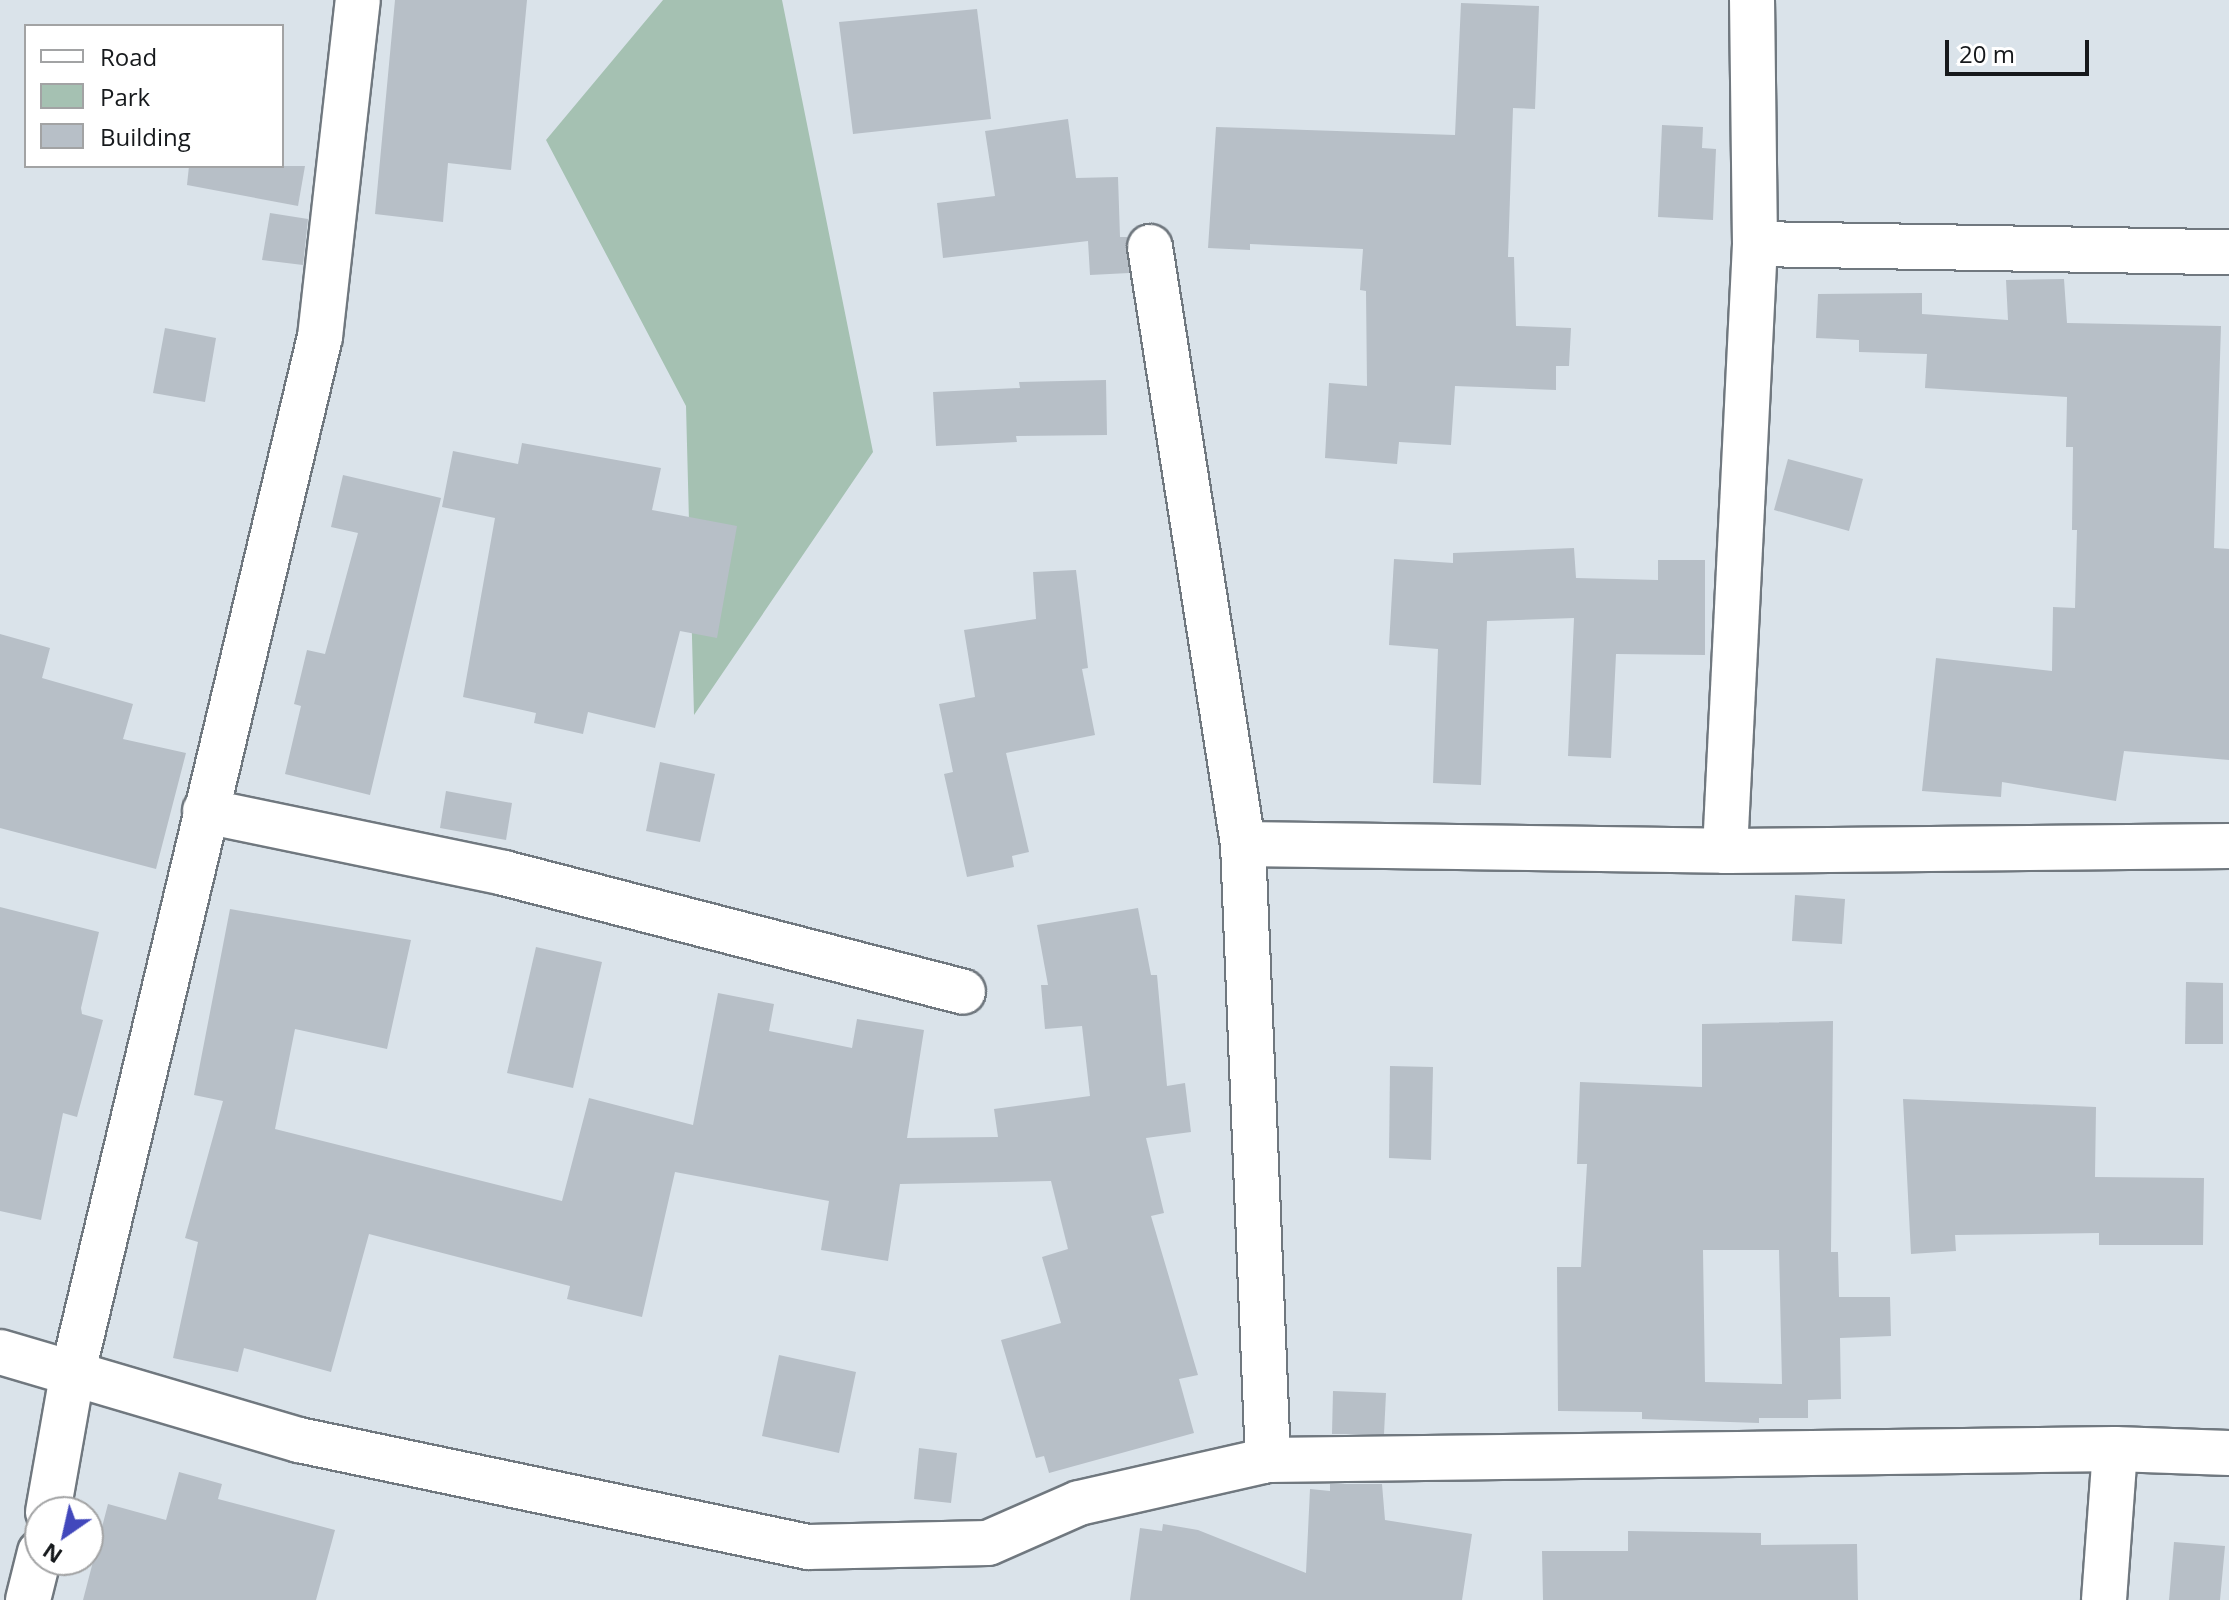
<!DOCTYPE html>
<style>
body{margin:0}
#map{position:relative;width:2229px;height:1600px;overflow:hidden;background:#dae3ea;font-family:"Open Sans",sans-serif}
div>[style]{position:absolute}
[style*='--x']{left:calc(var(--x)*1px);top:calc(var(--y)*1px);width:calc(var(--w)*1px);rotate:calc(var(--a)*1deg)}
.green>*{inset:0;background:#a5c1b2}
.building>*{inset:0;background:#b7bfc7}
.roads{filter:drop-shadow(2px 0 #70787f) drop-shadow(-2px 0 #70787f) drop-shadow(0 2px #70787f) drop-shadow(0 -2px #70787f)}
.street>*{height:44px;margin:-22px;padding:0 22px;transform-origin:22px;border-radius:22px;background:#fff}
span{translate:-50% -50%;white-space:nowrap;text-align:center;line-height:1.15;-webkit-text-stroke:7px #fff;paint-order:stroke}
.legend{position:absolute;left:24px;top:24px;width:260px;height:144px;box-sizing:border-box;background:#fff;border:2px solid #a2a3a4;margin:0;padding:10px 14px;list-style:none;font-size:24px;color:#16191c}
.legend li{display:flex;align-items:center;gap:16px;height:40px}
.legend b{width:40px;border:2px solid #a2a3a4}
.north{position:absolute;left:24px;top:1496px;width:80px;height:80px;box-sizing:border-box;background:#fff;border:2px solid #a2a3a4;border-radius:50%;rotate:214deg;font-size:22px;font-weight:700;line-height:32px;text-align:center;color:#16191c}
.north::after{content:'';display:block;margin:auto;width:28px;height:36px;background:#4248bc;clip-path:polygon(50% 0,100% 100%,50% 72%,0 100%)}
.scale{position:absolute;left:1945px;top:40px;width:144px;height:36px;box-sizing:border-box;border:4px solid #16191c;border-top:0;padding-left:10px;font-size:24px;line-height:28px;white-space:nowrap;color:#16191c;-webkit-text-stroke:6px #fff;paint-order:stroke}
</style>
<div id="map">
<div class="green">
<i style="clip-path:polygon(663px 0,782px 0,873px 452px,694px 715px,686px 406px,546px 140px)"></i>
</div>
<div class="building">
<i style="clip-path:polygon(395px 0,527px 0,511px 170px,448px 163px,443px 222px,375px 214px)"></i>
<i style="clip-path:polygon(1461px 3px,1539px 6px,1535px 109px,1513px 108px,1508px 257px,1514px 257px,1516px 326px,1571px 328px,1569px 366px,1556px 366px,1556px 390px,1455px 386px,1451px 445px,1399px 442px,1397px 464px,1325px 458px,1329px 383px,1367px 386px,1366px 291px,1360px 290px,1363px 249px,1250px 244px,1250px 250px,1208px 248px,1216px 127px,1455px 135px)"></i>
<i style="clip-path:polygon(977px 9px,991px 119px,853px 134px,839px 22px)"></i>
<i style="clip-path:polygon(1068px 119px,1076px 178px,1118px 177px,1120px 237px,1128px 237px,1129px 273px,1090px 275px,1088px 241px,943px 258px,937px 203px,995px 196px,985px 131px)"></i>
<i style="clip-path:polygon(1662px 125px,1703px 127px,1702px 148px,1716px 149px,1713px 220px,1658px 217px)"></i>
<i style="clip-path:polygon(189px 166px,305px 166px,298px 206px,187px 185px)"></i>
<i style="clip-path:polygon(270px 213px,308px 219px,303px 265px,262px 260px)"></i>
<i style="clip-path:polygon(2064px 279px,2067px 323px,2221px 326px,2214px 548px,2229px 549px,2229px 760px,2124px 751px,2116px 801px,2002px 782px,2001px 797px,1922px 791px,1936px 658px,2052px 671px,2053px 607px,2075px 608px,2077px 530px,2072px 530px,2073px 447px,2066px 447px,2067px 397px,1925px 388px,1927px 354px,1859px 352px,1859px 340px,1816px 338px,1818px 294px,1922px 293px,1922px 314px,2008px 320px,2006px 280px)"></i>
<i style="clip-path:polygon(165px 328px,216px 338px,205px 402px,153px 393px)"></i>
<i style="clip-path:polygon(1106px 380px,1107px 435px,1016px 436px,1017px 442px,936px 446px,933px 392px,1020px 388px,1019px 382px)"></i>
<i style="clip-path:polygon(522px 443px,661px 468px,652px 510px,737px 526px,717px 638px,680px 631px,655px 728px,588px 712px,583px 734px,534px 723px,536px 713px,463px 697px,495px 518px,442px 507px,453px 451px,518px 464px)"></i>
<i style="clip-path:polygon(1788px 459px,1863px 479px,1849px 531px,1774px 510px)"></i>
<i style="clip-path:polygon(343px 475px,441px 498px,370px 795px,285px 774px,301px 706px,294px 704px,307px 650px,325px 654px,358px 533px,331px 527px)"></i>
<i style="clip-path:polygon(1574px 548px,1576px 578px,1658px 580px,1658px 560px,1705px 560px,1705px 655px,1616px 654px,1611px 758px,1568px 756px,1574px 618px,1487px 621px,1481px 785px,1433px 783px,1438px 649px,1389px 645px,1394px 559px,1453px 563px,1453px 553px)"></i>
<i style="clip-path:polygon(1076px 570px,1088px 668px,1082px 669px,1095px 735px,1006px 753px,1029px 852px,1012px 856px,1014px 867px,967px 877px,944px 774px,953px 772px,939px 704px,975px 697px,964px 630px,1036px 619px,1033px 572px)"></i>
<i style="clip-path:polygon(0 634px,50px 648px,42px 678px,133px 704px,123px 739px,186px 753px,156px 869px,0 828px)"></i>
<i style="clip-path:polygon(660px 762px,715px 774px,700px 842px,646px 831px)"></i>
<i style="clip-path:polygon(446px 791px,512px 803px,506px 840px,440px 828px)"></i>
<i style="clip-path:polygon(1795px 895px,1845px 899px,1842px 944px,1792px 941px)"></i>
<i style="clip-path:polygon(0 907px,99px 932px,81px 1008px,82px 1014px,103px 1020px,77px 1117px,63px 1113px,41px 1220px,0 1211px)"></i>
<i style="clip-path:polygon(1138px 908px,1151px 975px,1157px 975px,1167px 1086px,1185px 1083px,1191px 1132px,1146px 1138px,1164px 1213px,1151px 1216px,1198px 1375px,1179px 1379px,1194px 1433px,1049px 1473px,1044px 1456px,1036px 1458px,1001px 1340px,1061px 1323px,1042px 1257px,1068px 1249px,1051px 1181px,900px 1184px,888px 1261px,821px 1250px,829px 1201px,675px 1172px,642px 1317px,567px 1299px,570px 1286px,369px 1234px,331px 1372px,244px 1348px,238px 1372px,173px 1358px,198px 1242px,185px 1238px,223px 1101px,194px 1095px,230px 909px,411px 940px,387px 1049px,295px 1029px,275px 1129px,562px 1201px,589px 1098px,693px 1125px,718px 993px,774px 1004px,769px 1031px,852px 1048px,857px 1019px,924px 1030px,907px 1138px,998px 1137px,994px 1109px,1090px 1096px,1082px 1026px,1045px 1029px,1041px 985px,1048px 985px,1037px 925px)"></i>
<i style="clip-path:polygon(536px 947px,602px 962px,573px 1088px,507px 1073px)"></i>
<i style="clip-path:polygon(2186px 982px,2223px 983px,2223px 1044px,2185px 1044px)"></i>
<i style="clip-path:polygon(evenodd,1833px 1021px,1831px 1252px,1838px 1252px,1839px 1297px,1890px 1297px,1891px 1336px,1840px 1338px,1841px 1399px,1808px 1400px,1808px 1418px,1759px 1418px,1759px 1423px,1642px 1419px,1642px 1412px,1558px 1411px,1557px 1267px,1581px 1267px,1587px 1164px,1577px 1164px,1580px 1082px,1702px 1087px,1702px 1024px,1833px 1021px,1703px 1250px,1779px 1250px,1782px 1384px,1705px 1382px,1703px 1250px)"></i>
<i style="clip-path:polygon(1390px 1066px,1433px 1067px,1431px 1160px,1389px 1158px)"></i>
<i style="clip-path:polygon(1903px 1099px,2096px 1107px,2095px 1177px,2204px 1178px,2203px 1245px,2099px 1245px,2099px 1233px,1955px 1235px,1956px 1251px,1911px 1254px)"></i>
<i style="clip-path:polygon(779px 1355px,856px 1372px,839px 1453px,762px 1436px)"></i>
<i style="clip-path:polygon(1333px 1391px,1386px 1393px,1384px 1434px,1332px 1434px)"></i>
<i style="clip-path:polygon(919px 1448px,957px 1453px,951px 1503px,914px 1499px)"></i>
<i style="clip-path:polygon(179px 1472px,222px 1484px,218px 1499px,335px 1530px,316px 1600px,83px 1600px,108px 1504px,166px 1520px)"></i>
<i style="clip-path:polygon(1330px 1484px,1382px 1484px,1385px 1520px,1472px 1534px,1462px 1600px,1130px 1600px,1140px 1528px,1162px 1531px,1163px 1524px,1198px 1530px,1306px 1573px,1310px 1489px,1330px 1491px)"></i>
<i style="clip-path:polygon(1628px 1531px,1761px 1533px,1761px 1545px,1857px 1544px,1858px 1600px,1543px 1600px,1542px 1551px,1628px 1551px)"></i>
<i style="clip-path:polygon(2174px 1542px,2225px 1546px,2220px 1600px,2169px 1600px)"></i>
</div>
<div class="roads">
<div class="street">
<i style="--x:1755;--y:244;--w:474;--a:1"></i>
<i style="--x:1150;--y:247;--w:604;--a:81.15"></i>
<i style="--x:1243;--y:844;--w:617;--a:87.68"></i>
<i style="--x:205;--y:811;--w:305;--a:11.7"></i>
<i style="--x:504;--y:873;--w:474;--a:14.5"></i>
<i style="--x:1243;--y:844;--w:482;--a:0.8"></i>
<i style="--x:1725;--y:851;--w:504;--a:-0.57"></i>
<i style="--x:1725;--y:851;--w:608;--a:-87.17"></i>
<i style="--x:1755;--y:244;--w:244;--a:-90.7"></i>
<i style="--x:0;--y:1352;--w:312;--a:16.4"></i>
<i style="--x:299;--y:1440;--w:520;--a:11.87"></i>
<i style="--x:808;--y:1547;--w:180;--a:-1.3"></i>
<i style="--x:988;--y:1543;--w:99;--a:-23.7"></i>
<i style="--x:1079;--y:1503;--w:194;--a:-12.8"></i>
<i style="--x:1268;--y:1460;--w:847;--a:-0.74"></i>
<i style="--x:2115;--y:1449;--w:114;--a:2"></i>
<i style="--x:48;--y:1512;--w:138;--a:-80"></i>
<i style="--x:72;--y:1376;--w:1068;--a:-76.58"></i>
<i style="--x:320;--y:337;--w:339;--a:-83.6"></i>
<i style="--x:28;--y:1600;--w:49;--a:-76"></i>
<i style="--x:2104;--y:1600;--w:151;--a:-85.8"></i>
</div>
</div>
<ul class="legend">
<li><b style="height:10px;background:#fff"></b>Road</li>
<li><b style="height:22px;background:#a5c1b2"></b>Park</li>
<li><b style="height:22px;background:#b7bfc7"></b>Building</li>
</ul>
<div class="north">N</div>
<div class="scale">20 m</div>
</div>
